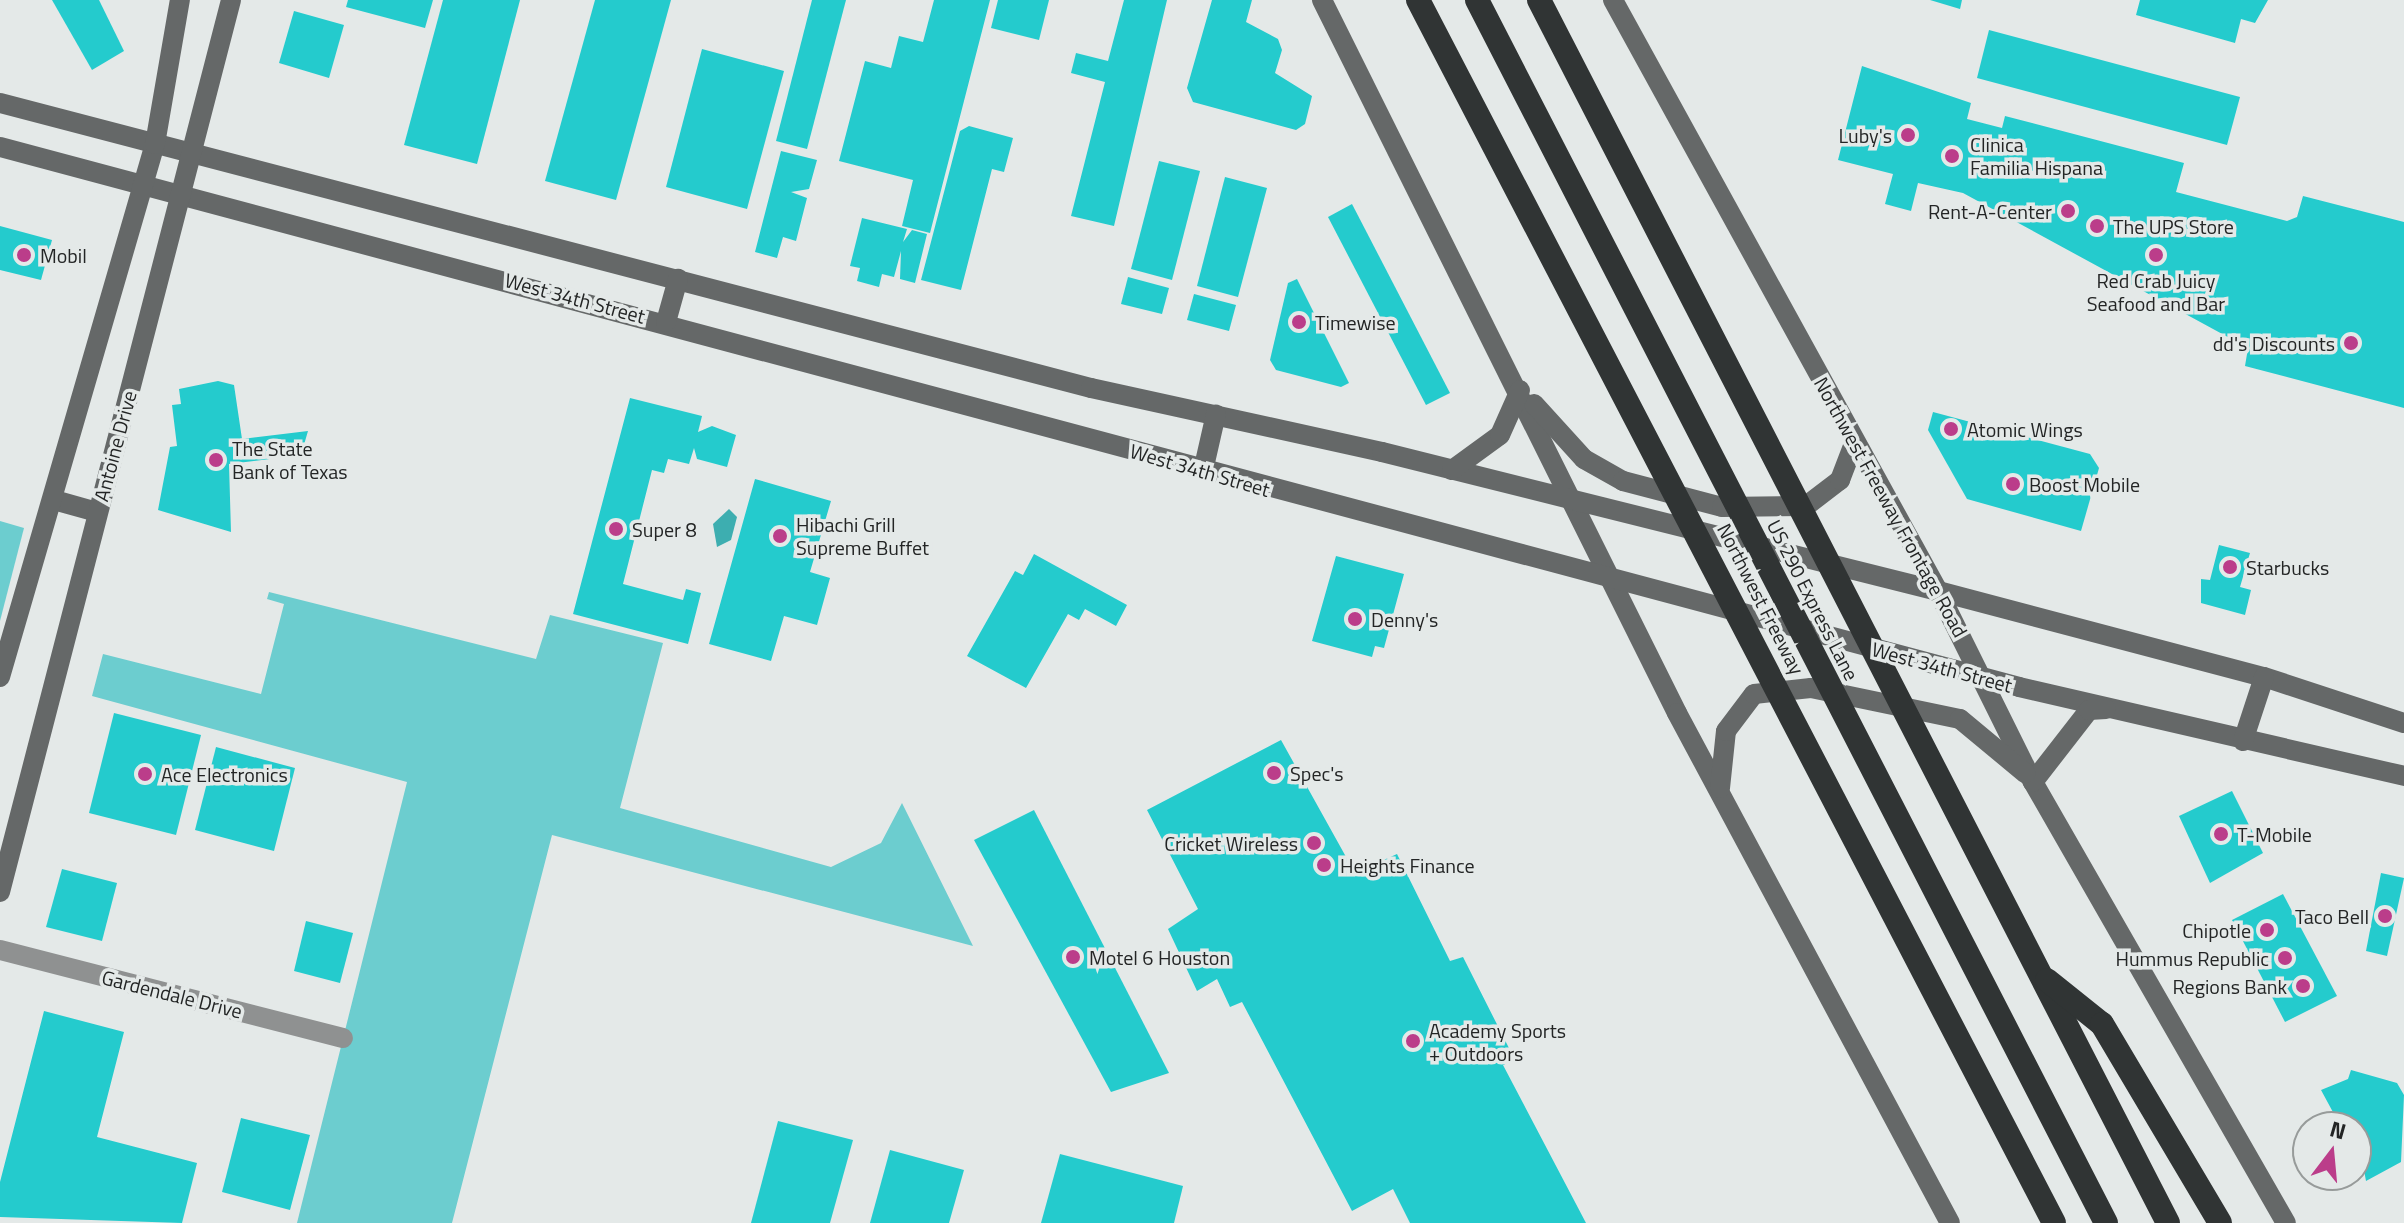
<!DOCTYPE html>
<style>
body{margin:0}
#map{position:relative;width:2404px;height:1223px;overflow:hidden;background:#e4e9e8;font-family:"Titillium Web",sans-serif}
div>[style]{position:absolute}
[style*='--x']{left:calc(var(--x)*1px);top:calc(var(--y)*1px);width:calc(var(--w)*1px);rotate:calc(var(--a)*1deg)}
.green>*{inset:0;background:#6ccdcf}
.water>*{inset:0;background:#3daeb0}
.building>*{inset:0;background:#24cbcd}
.minor>*{height:20px;margin:-10px;padding:0 10px;transform-origin:10px;border-radius:10px;background:#8f9191}
.secondary>*{height:20px;margin:-10px;padding:0 10px;transform-origin:10px;border-radius:10px;background:#656868}
.motorway>*{height:24px;margin:-12px;padding:0 12px;transform-origin:12px;border-radius:12px;background:#303434}
.dots>*{width:22px;height:22px;translate:-50% -50%;box-sizing:border-box;border:4px solid #e4e9e8;border-radius:50%}
span{translate:-50% -50%;white-space:nowrap;text-align:center;line-height:1.15;-webkit-text-stroke:7px #e4e9e8;paint-order:stroke}
.poi-label{font-size:20px;color:#232525}
.right{translate:-100% -50%;text-align:right}
.left{translate:0 -50%;text-align:left}
.street-label{font-size:20px;color:#232525}
.north{position:absolute;left:2292px;top:1111px;width:80px;height:80px;box-sizing:border-box;background:#e4e9e8;border:2px solid #979b9a;border-radius:50%;rotate:16deg;font-size:22px;font-weight:700;line-height:32px;text-align:center;color:#232525}
.north::after{content:'';display:block;margin:auto;width:28px;height:36px;background:#bb3d8a;clip-path:polygon(50% 0,100% 100%,50% 72%,0 100%)}
</style>
<div id="map">
<div class="green">
<i style="clip-path:polygon(0 521px,24px 528px,0 621px)"></i>
<i style="clip-path:polygon(269px 592px,536px 659px,550px 615px,663px 643px,620px 808px,831px 867px,881px 843px,902px 803px,973px 946px,552px 835px,452px 1223px,297px 1223px,407px 782px,92px 696px,103px 654px,261px 694px,284px 604px,267px 599px)"></i>
</div>
<div class="water">
<i style="clip-path:polygon(729px 509px,737px 517px,731px 540px,717px 547px,713px 524px)"></i>
</div>
<div class="building">
<i style="clip-path:polygon(52px 0,99px 0,124px 51px,92px 70px)"></i>
<i style="clip-path:polygon(348px 0,433px 0,425px 28px,346px 7px)"></i>
<i style="clip-path:polygon(443px 0,520px 0,477px 164px,404px 145px)"></i>
<i style="clip-path:polygon(595px 0,671px 0,616px 200px,545px 181px)"></i>
<i style="clip-path:polygon(812px 0,846px 0,807px 149px,776px 141px)"></i>
<i style="clip-path:polygon(934px 0,990px 0,930px 233px,902px 226px,913px 180px,839px 161px,865px 61px,891px 68px,899px 36px,923px 42px)"></i>
<i style="clip-path:polygon(998px 0,1049px 0,1039px 40px,991px 28px)"></i>
<i style="clip-path:polygon(1124px 0,1167px 0,1114px 226px,1071px 216px,1105px 82px,1071px 73px,1076px 53px,1108px 61px)"></i>
<i style="clip-path:polygon(1212px 0,1252px 0,1246px 22px,1278px 39px,1282px 50px,1275px 73px,1312px 96px,1305px 124px,1296px 130px,1193px 102px,1187px 88px)"></i>
<i style="clip-path:polygon(1930px 0,1962px 0,1960px 9px)"></i>
<i style="clip-path:polygon(2140px 0,2268px 0,2255px 23px,2241px 19px,2235px 43px,2136px 15px)"></i>
<i style="clip-path:polygon(294px 11px,344px 25px,329px 78px,279px 63px)"></i>
<i style="clip-path:polygon(1989px 30px,2240px 97px,2227px 145px,1977px 78px)"></i>
<i style="clip-path:polygon(702px 49px,784px 71px,747px 209px,666px 187px)"></i>
<i style="clip-path:polygon(1862px 66px,1971px 103px,1967px 119px,2002px 128px,2005px 116px,2184px 163px,2176px 192px,2287px 221px,2297px 217px,2303px 196px,2404px 222px,2404px 408px,2245px 366px,2248px 348px,1963px 193px,1918px 183px,1911px 211px,1885px 204px,1893px 174px,1838px 160px)"></i>
<i style="clip-path:polygon(969px 126px,1013px 138px,1004px 172px,992px 169px,961px 290px,921px 280px,960px 131px)"></i>
<i style="clip-path:polygon(781px 151px,817px 160px,809px 189px,791px 192px,807px 198px,796px 241px,783px 237px,777px 258px,755px 252px)"></i>
<i style="clip-path:polygon(1159px 161px,1200px 171px,1172px 280px,1131px 269px)"></i>
<i style="clip-path:polygon(1225px 177px,1267px 188px,1238px 297px,1197px 286px)"></i>
<i style="clip-path:polygon(1352px 204px,1450px 393px,1426px 405px,1328px 217px)"></i>
<i style="clip-path:polygon(862px 218px,907px 229px,903px 242px,912px 230px,927px 234px,915px 283px,900px 279px,901px 251px,894px 277px,882px 274px,879px 287px,857px 281px,860px 268px,850px 266px)"></i>
<i style="clip-path:polygon(0 226px,52px 240px,41px 280px,0 270px)"></i>
<i style="clip-path:polygon(1128px 277px,1169px 288px,1162px 314px,1121px 304px)"></i>
<i style="clip-path:polygon(1297px 279px,1349px 383px,1341px 387px,1276px 370px,1270px 360px,1288px 283px)"></i>
<i style="clip-path:polygon(1194px 294px,1236px 305px,1229px 331px,1187px 320px)"></i>
<i style="clip-path:polygon(218px 381px,234px 385px,242px 439px,308px 431px,301px 455px,229px 464px,231px 532px,158px 510px,170px 447px,177px 446px,172px 405px,181px 404px,179px 389px)"></i>
<i style="clip-path:polygon(630px 398px,702px 416px,698px 432px,712px 426px,736px 435px,727px 467px,697px 459px,694px 448px,689px 464px,668px 459px,664px 473px,652px 470px,623px 584px,683px 600px,686px 589px,701px 593px,688px 644px,573px 614px)"></i>
<i style="clip-path:polygon(1933px 412px,2090px 454px,2099px 468px,2081px 531px,1967px 499px,1928px 430px)"></i>
<i style="clip-path:polygon(755px 479px,831px 501px,810px 572px,830px 578px,817px 625px,784px 616px,771px 661px,709px 644px)"></i>
<i style="clip-path:polygon(2219px 545px,2250px 553px,2240px 587px,2251px 590px,2245px 615px,2201px 603px,2201px 579px,2210px 580px)"></i>
<i style="clip-path:polygon(1034px 554px,1127px 605px,1116px 626px,1085px 609px,1079px 620px,1068px 614px,1026px 688px,967px 656px,1015px 571px,1023px 575px)"></i>
<i style="clip-path:polygon(1336px 556px,1404px 574px,1384px 648px,1375px 646px,1372px 657px,1312px 641px)"></i>
<i style="clip-path:polygon(114px 713px,201px 735px,176px 835px,89px 813px)"></i>
<i style="clip-path:polygon(1281px 740px,1355px 873px,1397px 854px,1450px 961px,1463px 957px,1515px 1060px,1503px 1065px,1586px 1223px,1410px 1223px,1393px 1189px,1352px 1211px,1242px 1002px,1230px 1007px,1217px 979px,1197px 991px,1168px 929px,1198px 909px,1147px 810px)"></i>
<i style="clip-path:polygon(216px 747px,295px 768px,274px 851px,195px 830px)"></i>
<i style="clip-path:polygon(2232px 791px,2263px 853px,2210px 883px,2179px 816px)"></i>
<i style="clip-path:polygon(1034px 810px,1169px 1073px,1111px 1092px,974px 840px)"></i>
<i style="clip-path:polygon(62px 869px,117px 883px,102px 941px,46px 927px)"></i>
<i style="clip-path:polygon(2381px 873px,2404px 878px,2387px 956px,2366px 951px)"></i>
<i style="clip-path:polygon(2283px 894px,2337px 996px,2285px 1022px,2232px 920px)"></i>
<i style="clip-path:polygon(306px 921px,353px 933px,340px 983px,294px 971px)"></i>
<i style="clip-path:polygon(44px 1011px,124px 1032px,97px 1137px,197px 1163px,182px 1223px,0 1217px,0 1182px)"></i>
<i style="clip-path:polygon(2351px 1070px,2397px 1083px,2404px 1095px,2401px 1162px,2366px 1181px,2356px 1127px,2341px 1127px,2321px 1090px,2348px 1079px)"></i>
<i style="clip-path:polygon(241px 1118px,310px 1135px,290px 1210px,222px 1192px)"></i>
<i style="clip-path:polygon(778px 1121px,853px 1140px,830px 1223px,751px 1223px)"></i>
<i style="clip-path:polygon(890px 1150px,964px 1170px,949px 1223px,870px 1223px)"></i>
<i style="clip-path:polygon(1060px 1154px,1183px 1186px,1174px 1223px,1041px 1223px)"></i>
</div>
<div class="minor">
<i style="--x:0;--y:950;--w:354;--a:14.4"></i>
</div>
<div class="secondary">
<i style="--x:1322;--y:0;--w:796;--a:63.53"></i>
<i style="--x:1677;--y:713;--w:578;--a:61.84"></i>
<i style="--x:1613;--y:0;--w:674;--a:61.19"></i>
<i style="--x:1938;--y:591;--w:213;--a:63.6"></i>
<i style="--x:2033;--y:782;--w:508;--a:60.16"></i>
<i style="--x:0;--y:103;--w:1128;--a:14.64"></i>
<i style="--x:1091;--y:388;--w:298;--a:12.4"></i>
<i style="--x:1382;--y:452;--w:573;--a:14.04"></i>
<i style="--x:1938;--y:591;--w:337;--a:14.8"></i>
<i style="--x:2264;--y:677;--w:147;--a:18.2"></i>
<i style="--x:0;--y:147;--w:2090;--a:14.97"></i>
<i style="--x:2019;--y:687;--w:395;--a:13"></i>
<i style="--x:666;--y:322;--w:45;--a:-74.4"></i>
<i style="--x:1534;--y:404;--w:74;--a:47.7"></i>
<i style="--x:1584;--y:459;--w:45;--a:29.4"></i>
<i style="--x:1623;--y:481;--w:102;--a:14.7"></i>
<i style="--x:1722;--y:507;--w:84;--a:-0.7"></i>
<i style="--x:1806;--y:506;--w:43;--a:-37.4"></i>
<i style="--x:1840;--y:480;--w:39;--a:-69"></i>
<i style="--x:1452;--y:470;--w:59;--a:-36.1"></i>
<i style="--x:1500;--y:435;--w:49;--a:-66"></i>
<i style="--x:1203;--y:471;--w:58;--a:-77.2"></i>
<i style="--x:54;--y:500;--w:45;--a:15.6"></i>
<i style="--x:0;--y:677;--w:555;--a:-73.79"></i>
<i style="--x:155;--y:144;--w:146;--a:-80.2"></i>
<i style="--x:2243;--y:741;--w:67;--a:-71.8"></i>
<i style="--x:2033;--y:782;--w:91;--a:-52.1"></i>
<i style="--x:2089;--y:710;--w:17;--a:-3"></i>
<i style="--x:1720;--y:788;--w:57;--a:-84"></i>
<i style="--x:1726;--y:731;--w:46;--a:-52.9"></i>
<i style="--x:1754;--y:694;--w:57;--a:-6"></i>
<i style="--x:1811;--y:688;--w:152;--a:11.8"></i>
<i style="--x:1960;--y:719;--w:85;--a:39.7"></i>
<i style="--x:0;--y:892;--w:921;--a:-75.48"></i>
</div>
<div class="motorway">
<i style="--x:1418;--y:0;--w:1378;--a:62.52"></i>
<i style="--x:1477;--y:0;--w:1375;--a:62.78"></i>
<i style="--x:1539;--y:0;--w:1375;--a:62.78"></i>
<i style="--x:2047;--y:980;--w:70;--a:38.7"></i>
<i style="--x:2102;--y:1024;--w:231;--a:59.3"></i>
</div>
<div class="dots">
<i style="left:1908px;top:135px;background:#bb3d8a"></i>
<i style="left:1952px;top:156px;background:#bb3d8a"></i>
<i style="left:2068px;top:211px;background:#bb3d8a"></i>
<i style="left:2097px;top:226px;background:#bb3d8a"></i>
<i style="left:24px;top:255px;background:#bb3d8a"></i>
<i style="left:2156px;top:255px;background:#bb3d8a"></i>
<i style="left:1299px;top:322px;background:#bb3d8a"></i>
<i style="left:2351px;top:343px;background:#bb3d8a"></i>
<i style="left:1951px;top:429px;background:#bb3d8a"></i>
<i style="left:216px;top:460px;background:#bb3d8a"></i>
<i style="left:2013px;top:484px;background:#bb3d8a"></i>
<i style="left:616px;top:529px;background:#bb3d8a"></i>
<i style="left:780px;top:536px;background:#bb3d8a"></i>
<i style="left:2230px;top:567px;background:#bb3d8a"></i>
<i style="left:1355px;top:619px;background:#bb3d8a"></i>
<i style="left:1274px;top:773px;background:#bb3d8a"></i>
<i style="left:145px;top:774px;background:#bb3d8a"></i>
<i style="left:2221px;top:834px;background:#bb3d8a"></i>
<i style="left:1314px;top:843px;background:#bb3d8a"></i>
<i style="left:1324px;top:865px;background:#bb3d8a"></i>
<i style="left:2385px;top:916px;background:#bb3d8a"></i>
<i style="left:2267px;top:930px;background:#bb3d8a"></i>
<i style="left:1073px;top:957px;background:#bb3d8a"></i>
<i style="left:2285px;top:958px;background:#bb3d8a"></i>
<i style="left:2303px;top:986px;background:#bb3d8a"></i>
<i style="left:1413px;top:1041px;background:#bb3d8a"></i>
</div>
<div class="poi-label">
<span class="right" style="left:1892px;top:135px">Luby's</span>
<span class="left" style="left:1970px;top:156px">Clinica<br>Familia Hispana</span>
<span class="right" style="left:2052px;top:211px">Rent-A-Center</span>
<span class="left" style="left:2113px;top:226px">The UPS Store</span>
<span class="left" style="left:40px;top:255px">Mobil</span>
<span style="left:2156px;top:292px">Red Crab Juicy<br>Seafood and Bar</span>
<span class="left" style="left:1315px;top:322px">Timewise</span>
<span class="right" style="left:2335px;top:343px">dd's Discounts</span>
<span class="left" style="left:1967px;top:429px">Atomic Wings</span>
<span class="left" style="left:232px;top:460px">The State<br>Bank of Texas</span>
<span class="left" style="left:2029px;top:484px">Boost Mobile</span>
<span class="left" style="left:796px;top:536px">Hibachi Grill<br>Supreme Buffet</span>
<span class="left" style="left:632px;top:529px">Super 8</span>
<span class="left" style="left:2246px;top:567px">Starbucks</span>
<span class="left" style="left:1371px;top:619px">Denny's</span>
<span class="left" style="left:1290px;top:773px">Spec's</span>
<span class="left" style="left:161px;top:774px">Ace Electronics</span>
<span class="left" style="left:2237px;top:834px">T-Mobile</span>
<span class="right" style="left:1298px;top:843px">Cricket Wireless</span>
<span class="left" style="left:1340px;top:865px">Heights Finance</span>
<span class="right" style="left:2369px;top:916px">Taco Bell</span>
<span class="right" style="left:2251px;top:930px">Chipotle</span>
<span class="left" style="left:1089px;top:957px">Motel 6 Houston</span>
<span class="right" style="left:2269px;top:958px">Hummus Republic</span>
<span class="right" style="left:2287px;top:986px">Regions Bank</span>
<span class="left" style="left:1429px;top:1042px">Academy Sports<br>+ Outdoors</span>
</div>
<div class="street-label">
<span style="left:575px;top:298px;rotate:15deg">West 34th Street</span>
<span style="left:115px;top:446px;rotate:-75deg">Antoine Drive</span>
<span style="left:1200px;top:470px;rotate:16deg">West 34th Street</span>
<span style="left:1891px;top:507px;rotate:61deg">Northwest Freeway Frontage Road</span>
<span style="left:1761px;top:599px;rotate:63deg">Northwest Freeway</span>
<span style="left:1813px;top:600px;rotate:63deg">US 290 Express Lane</span>
<span style="left:1942px;top:667px;rotate:15deg">West 34th Street</span>
<span style="left:172px;top:994px;rotate:14deg">Gardendale Drive</span>
</div>
<div class="north">N</div>
</div>
